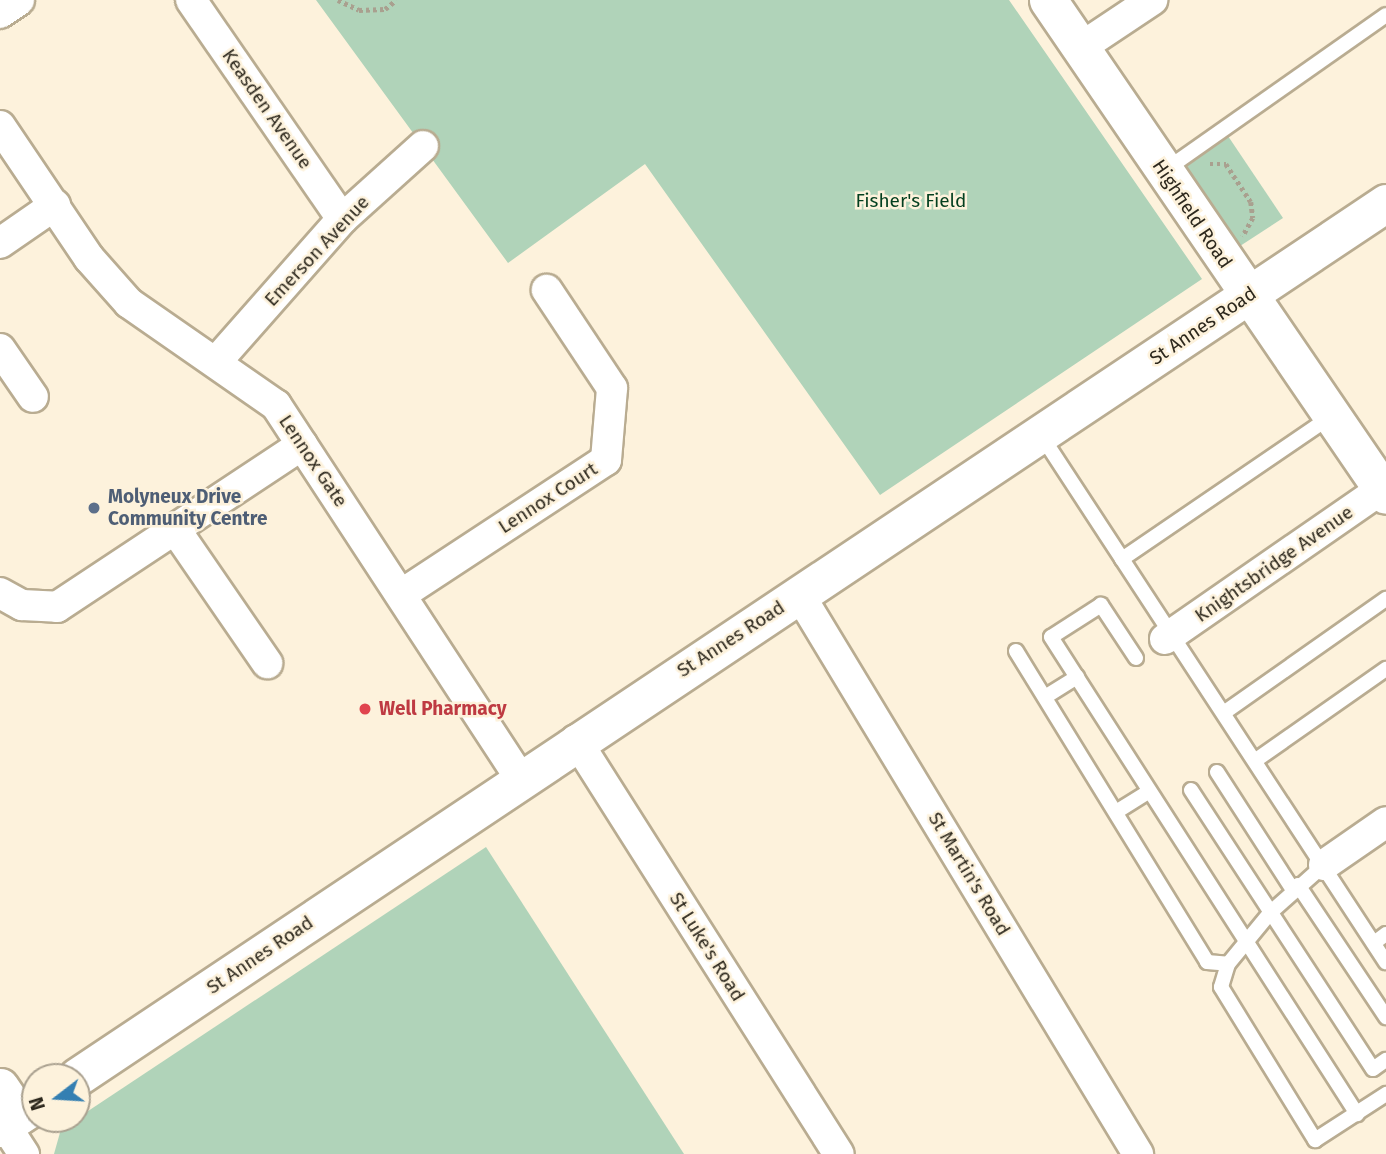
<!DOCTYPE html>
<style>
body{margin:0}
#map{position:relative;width:1386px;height:1154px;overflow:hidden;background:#fdf2dc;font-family:"Fira Sans",sans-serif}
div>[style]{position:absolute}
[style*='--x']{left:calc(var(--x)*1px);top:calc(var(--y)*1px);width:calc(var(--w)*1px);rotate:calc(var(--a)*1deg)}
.green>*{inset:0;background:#b0d3b9}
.path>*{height:4.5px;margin-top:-2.25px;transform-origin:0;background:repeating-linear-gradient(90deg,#a9a08f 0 3.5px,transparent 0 7px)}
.roads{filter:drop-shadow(2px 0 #b9ac91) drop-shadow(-2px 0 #b9ac91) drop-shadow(0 2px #b9ac91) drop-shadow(0 -2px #b9ac91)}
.service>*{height:14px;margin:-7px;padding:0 7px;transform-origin:7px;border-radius:7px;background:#fff}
.minor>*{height:30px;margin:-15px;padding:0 15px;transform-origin:15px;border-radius:15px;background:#fff}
.tertiary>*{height:37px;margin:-18.5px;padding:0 18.5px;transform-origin:18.5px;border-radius:18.5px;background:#fff}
.dots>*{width:19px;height:19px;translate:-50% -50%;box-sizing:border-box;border:4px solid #fdf2dc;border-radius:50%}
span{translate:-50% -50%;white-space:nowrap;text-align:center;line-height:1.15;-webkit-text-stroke:5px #fdf2dc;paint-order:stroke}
.street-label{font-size:19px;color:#2d281d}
.park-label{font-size:19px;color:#033f1f}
.service-label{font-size:19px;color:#4e5e75;font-weight:700}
.left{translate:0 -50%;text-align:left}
.health-label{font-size:19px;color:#be3a42;font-weight:700}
.north{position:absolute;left:21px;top:1063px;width:70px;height:70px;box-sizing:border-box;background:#fdf2dc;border:2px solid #aaa190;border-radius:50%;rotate:253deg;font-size:19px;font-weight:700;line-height:28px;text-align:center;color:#2d281d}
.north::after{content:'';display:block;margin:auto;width:24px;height:32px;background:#347fb2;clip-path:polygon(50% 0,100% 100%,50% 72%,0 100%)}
</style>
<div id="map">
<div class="green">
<i style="clip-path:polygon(316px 0,1009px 0,1202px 279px,880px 495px,645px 164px,508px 263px)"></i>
<i style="clip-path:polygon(1228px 136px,1283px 218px,1237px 248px,1183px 168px)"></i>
<i style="clip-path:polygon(486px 847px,684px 1154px,54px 1154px,61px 1129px)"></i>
</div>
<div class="path">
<i style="--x:338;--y:0;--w:23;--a:25"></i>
<i style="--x:359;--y:10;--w:26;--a:-2"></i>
<i style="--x:385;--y:9;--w:14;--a:-39"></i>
<i style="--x:1210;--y:164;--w:16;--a:0"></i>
<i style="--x:1226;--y:164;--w:45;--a:56.7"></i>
<i style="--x:1251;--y:202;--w:16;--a:83"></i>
<i style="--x:1253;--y:218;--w:21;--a:119"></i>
</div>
<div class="roads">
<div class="service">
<i style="--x:1164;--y:171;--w:271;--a:-35.1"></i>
<i style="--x:1041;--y:435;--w:148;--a:56.8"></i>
<i style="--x:1122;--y:559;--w:252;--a:-34.3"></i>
<i style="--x:1122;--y:559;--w:482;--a:56.8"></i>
<i style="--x:1016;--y:651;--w:365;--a:58.4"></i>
<i style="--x:1207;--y:962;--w:21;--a:5"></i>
<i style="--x:1136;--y:658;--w:64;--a:-123.4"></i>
<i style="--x:1101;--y:605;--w:59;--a:147.4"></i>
<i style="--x:1051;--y:637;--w:567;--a:57.32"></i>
<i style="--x:1045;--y:697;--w:38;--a:-32"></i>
<i style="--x:1225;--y:712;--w:197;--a:-35.1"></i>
<i style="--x:1256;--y:760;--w:159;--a:-35"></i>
<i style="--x:1217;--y:772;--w:140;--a:57.2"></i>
<i style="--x:1191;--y:790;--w:333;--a:56.9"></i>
<i style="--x:1373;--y:1069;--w:16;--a:-35"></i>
<i style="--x:1116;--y:812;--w:39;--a:-32"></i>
<i style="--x:1324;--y:865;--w:72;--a:138.4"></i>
<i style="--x:1270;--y:913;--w:66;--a:129.5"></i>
<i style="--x:1228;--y:964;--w:24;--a:107"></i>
<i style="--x:1221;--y:987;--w:180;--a:58.4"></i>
<i style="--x:1315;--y:1140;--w:85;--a:-32.9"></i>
<i style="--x:1298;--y:885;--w:159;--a:56.3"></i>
<i style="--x:1374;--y:943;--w:15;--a:-37"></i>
</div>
<div class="minor">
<i style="--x:191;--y:0;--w:266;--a:55.4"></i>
<i style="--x:0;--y:13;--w:23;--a:-34"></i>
<i style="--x:1080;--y:48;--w:87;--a:-33.7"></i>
<i style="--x:0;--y:126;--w:159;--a:56"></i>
<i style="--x:89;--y:258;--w:60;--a:48.4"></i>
<i style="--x:129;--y:303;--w:179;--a:34.8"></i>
<i style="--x:276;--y:405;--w:448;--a:56.8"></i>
<i style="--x:0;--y:243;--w:67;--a:-34.6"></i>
<i style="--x:0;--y:349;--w:58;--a:55.5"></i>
<i style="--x:216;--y:362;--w:191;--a:-48.6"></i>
<i style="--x:342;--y:219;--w:109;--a:-42"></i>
<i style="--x:175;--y:529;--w:163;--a:55.5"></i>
<i style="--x:0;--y:593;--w:25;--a:29"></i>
<i style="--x:22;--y:605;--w:35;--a:3"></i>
<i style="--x:57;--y:607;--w:294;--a:-33.5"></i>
<i style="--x:402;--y:594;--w:244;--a:-33.3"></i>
<i style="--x:606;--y:460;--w:72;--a:-85.2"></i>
<i style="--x:612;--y:388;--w:118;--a:-123.6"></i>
<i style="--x:799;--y:594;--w:655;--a:58.81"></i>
<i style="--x:1165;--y:639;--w:264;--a:-34.7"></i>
<i style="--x:576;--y:740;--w:490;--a:57.6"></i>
<i style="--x:1324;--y:865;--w:75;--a:-34.7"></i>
<i style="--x:5;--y:1125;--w:35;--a:57"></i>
</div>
<div class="tertiary">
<i style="--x:1048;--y:0;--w:599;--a:55.67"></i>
<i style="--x:77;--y:1077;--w:1574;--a:-33.73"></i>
<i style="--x:0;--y:1087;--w:34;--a:56"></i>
<i style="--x:0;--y:1128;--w:42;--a:-33.3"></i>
</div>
</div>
<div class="dots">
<i style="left:94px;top:508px;background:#5c6f8a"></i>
<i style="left:365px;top:709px;background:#e0444e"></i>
</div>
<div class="street-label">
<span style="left:267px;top:109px;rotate:55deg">Keasden Avenue</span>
<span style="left:1192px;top:214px;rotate:56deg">Highfield Road</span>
<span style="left:317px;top:251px;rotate:-47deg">Emerson Avenue</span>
<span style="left:1203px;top:326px;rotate:-34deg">St Annes Road</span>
<span style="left:313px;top:461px;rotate:56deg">Lennox Gate</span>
<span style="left:548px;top:498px;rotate:-33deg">Lennox Court</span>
<span style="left:1274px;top:564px;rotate:-35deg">Knightsbridge Avenue</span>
<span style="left:731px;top:639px;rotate:-33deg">St Annes Road</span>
<span style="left:969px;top:874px;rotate:59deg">St Martin's Road</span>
<span style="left:707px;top:947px;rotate:58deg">St Luke's Road</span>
<span style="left:260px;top:955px;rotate:-34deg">St Annes Road</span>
</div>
<div class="park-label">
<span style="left:911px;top:201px">Fisher's Field</span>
</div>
<div class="service-label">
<span class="left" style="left:108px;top:508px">Molyneux Drive<br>Community Centre</span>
</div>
<div class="health-label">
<span class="left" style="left:379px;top:709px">Well Pharmacy</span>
</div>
<div class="north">N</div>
</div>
